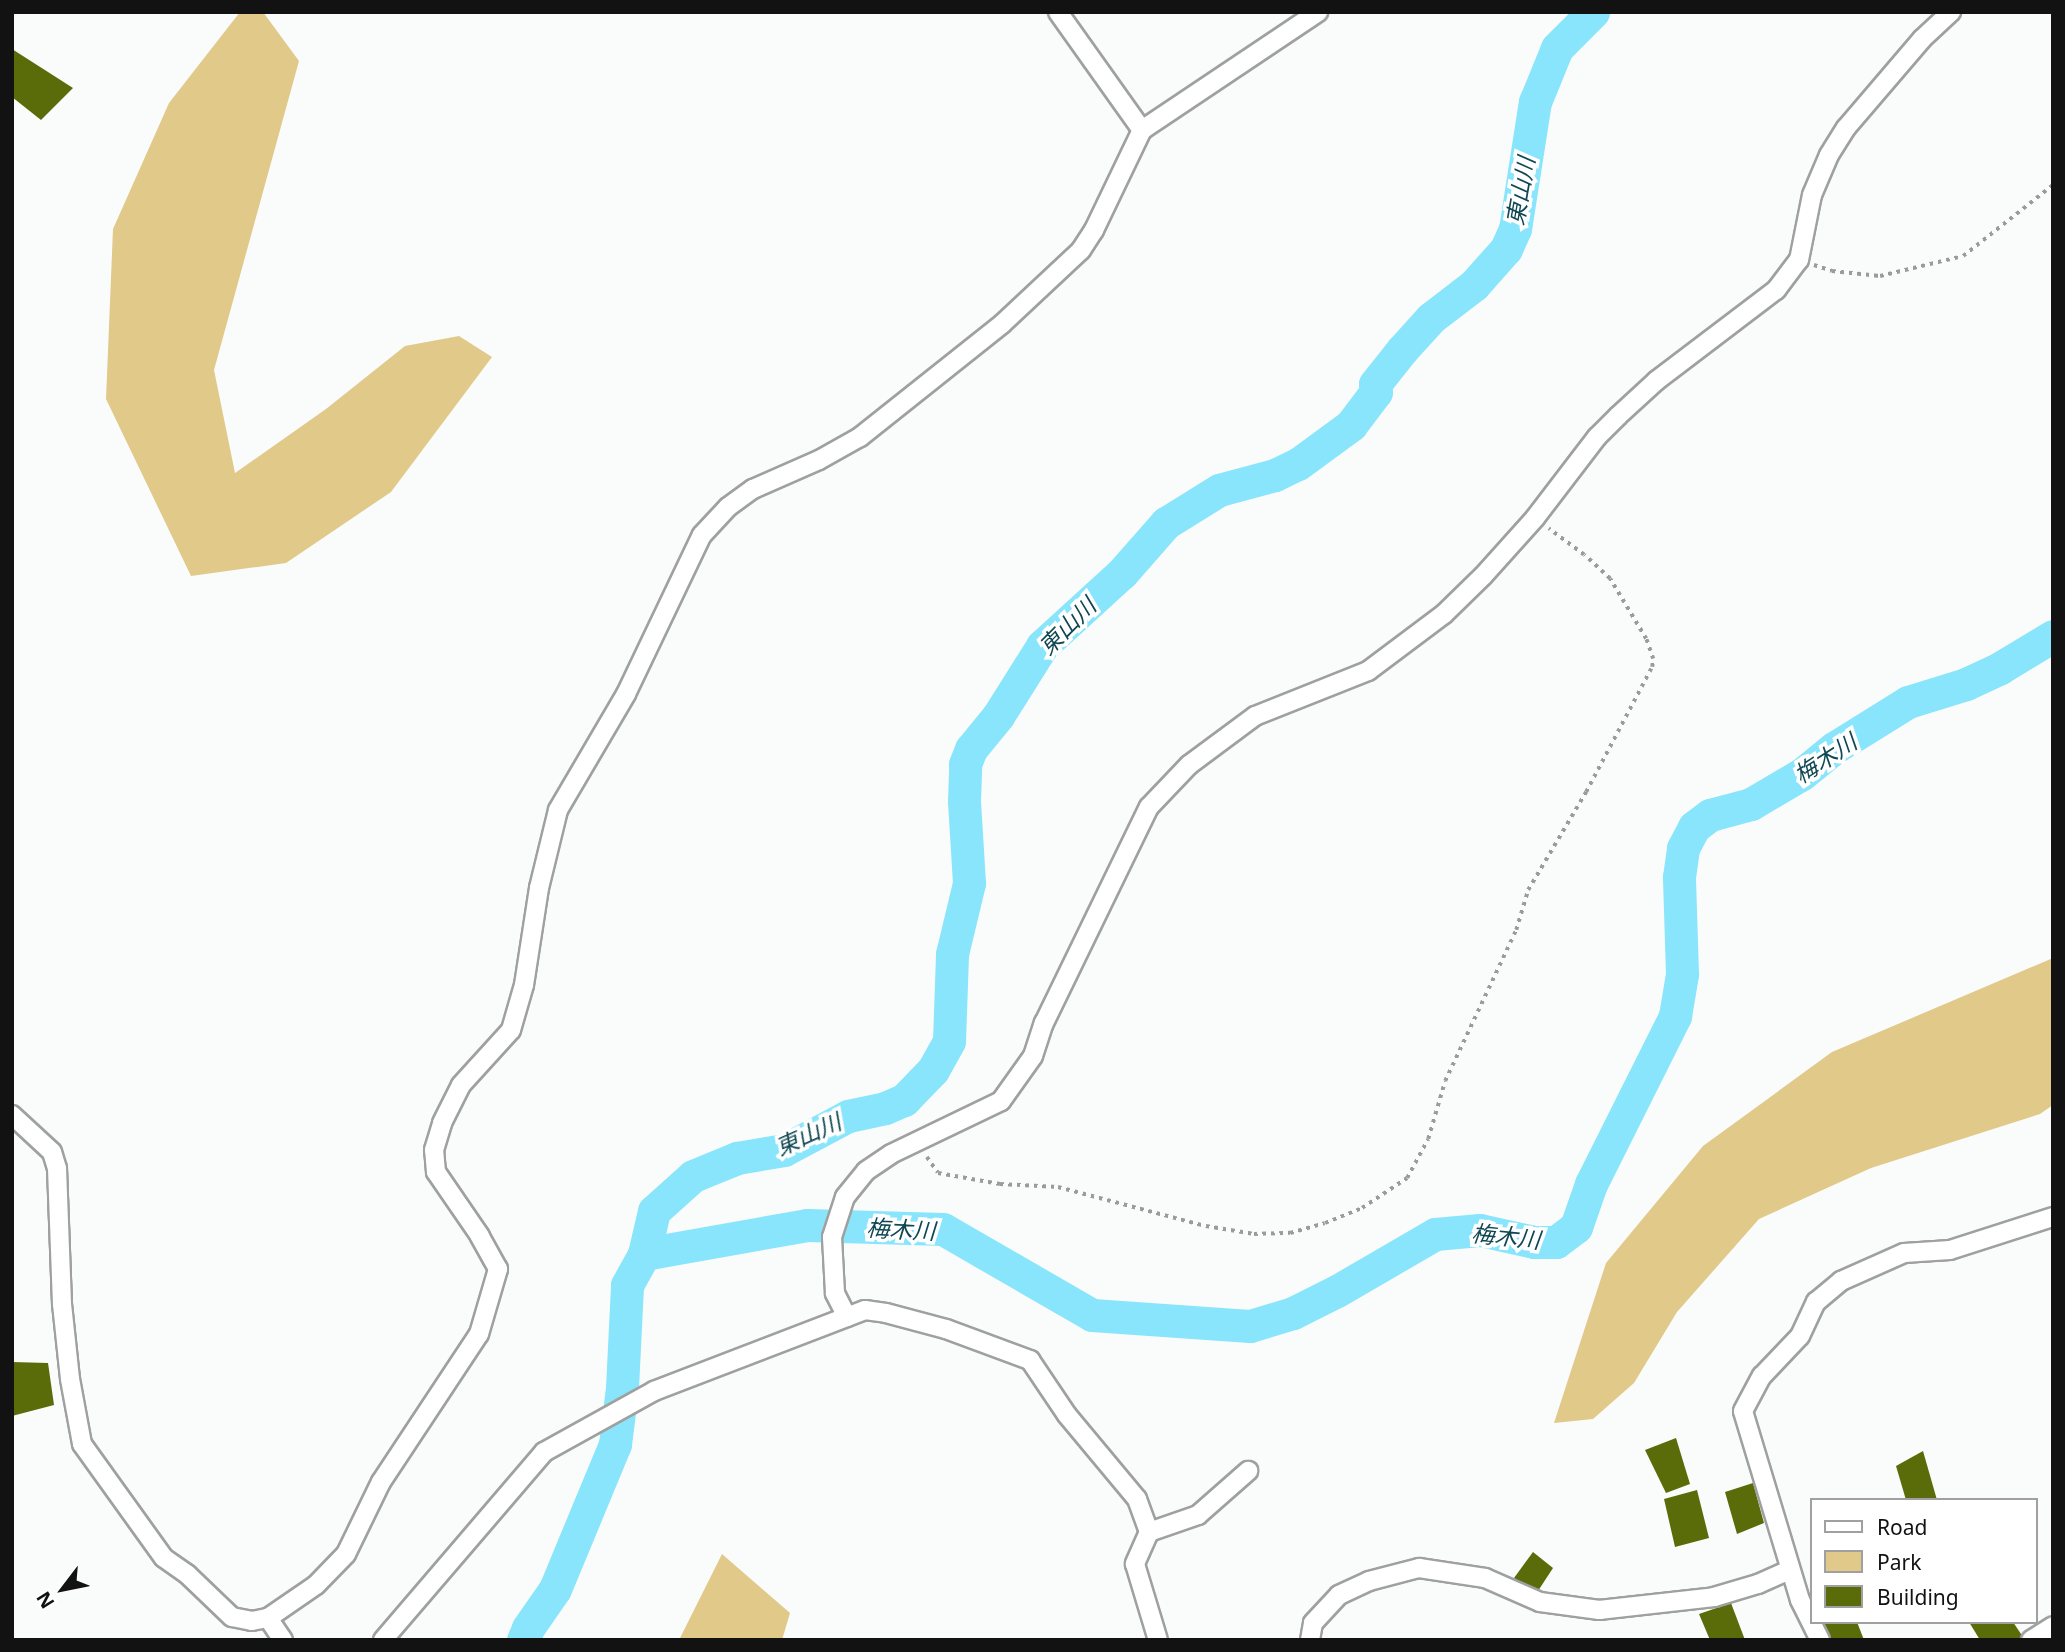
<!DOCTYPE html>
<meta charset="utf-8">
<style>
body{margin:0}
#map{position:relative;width:2065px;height:1652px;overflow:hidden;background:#f9fcfa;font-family:"Noto Sans","Noto Sans JP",sans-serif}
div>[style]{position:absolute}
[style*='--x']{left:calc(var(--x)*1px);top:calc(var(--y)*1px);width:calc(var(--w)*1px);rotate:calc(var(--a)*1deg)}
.green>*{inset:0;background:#e1c98a}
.river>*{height:33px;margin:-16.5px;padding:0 16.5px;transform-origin:16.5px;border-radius:16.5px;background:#89e5fb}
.building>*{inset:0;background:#596c09}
.path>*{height:3.5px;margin-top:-1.75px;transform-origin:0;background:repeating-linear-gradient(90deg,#9a9c9b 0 3.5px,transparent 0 8.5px)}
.roads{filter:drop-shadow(2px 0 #9ea19f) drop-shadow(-2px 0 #9ea19f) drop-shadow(0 2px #9ea19f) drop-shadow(0 -2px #9ea19f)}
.minor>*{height:18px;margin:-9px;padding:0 9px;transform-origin:9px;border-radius:9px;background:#fff}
span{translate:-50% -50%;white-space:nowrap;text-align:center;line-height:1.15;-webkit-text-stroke:7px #fff;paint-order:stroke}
.water-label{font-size:23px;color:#0f4752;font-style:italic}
.frame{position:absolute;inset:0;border:14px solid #111211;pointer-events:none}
.legend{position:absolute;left:1810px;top:1498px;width:228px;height:126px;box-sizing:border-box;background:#fff;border:2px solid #a0a0a0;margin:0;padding:9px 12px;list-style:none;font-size:21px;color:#111211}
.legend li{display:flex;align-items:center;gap:14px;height:35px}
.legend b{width:35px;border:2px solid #a0a0a0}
.north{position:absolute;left:28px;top:1554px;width:70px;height:70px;-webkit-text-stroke:5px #fff;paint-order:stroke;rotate:238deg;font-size:19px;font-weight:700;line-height:28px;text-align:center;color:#111211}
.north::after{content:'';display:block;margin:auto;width:24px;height:32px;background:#111211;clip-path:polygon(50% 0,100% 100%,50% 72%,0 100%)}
</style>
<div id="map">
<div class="green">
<i style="clip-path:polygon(240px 12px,263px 12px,299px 61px,214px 370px,235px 473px,326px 409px,405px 346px,459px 336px,492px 357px,391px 492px,286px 563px,191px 576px,106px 399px,113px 229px,169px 103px)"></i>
<i style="clip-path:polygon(2053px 958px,2053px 1105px,2040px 1114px,1871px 1168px,1759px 1219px,1677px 1312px,1634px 1383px,1593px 1419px,1554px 1423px,1606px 1263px,1703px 1146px,1832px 1052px)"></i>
<i style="clip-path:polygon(722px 1554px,790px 1613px,782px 1640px,679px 1640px)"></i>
</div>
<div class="river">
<i style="--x:644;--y:1254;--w:166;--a:-10.1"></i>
<i style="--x:807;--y:1225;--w:136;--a:1.7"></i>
<i style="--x:943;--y:1229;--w:172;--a:30"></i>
<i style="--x:1092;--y:1315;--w:158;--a:4"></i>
<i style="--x:1250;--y:1326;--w:45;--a:-16.8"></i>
<i style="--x:1293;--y:1313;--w:49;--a:-26.6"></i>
<i style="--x:1337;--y:1291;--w:113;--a:-30.2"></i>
<i style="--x:1435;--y:1234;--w:45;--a:-5.1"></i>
<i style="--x:1480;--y:1230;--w:55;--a:12.5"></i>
<i style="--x:1534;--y:1242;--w:22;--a:0"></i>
<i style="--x:1556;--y:1242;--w:25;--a:-37"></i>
<i style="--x:1576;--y:1227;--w:46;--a:-70.8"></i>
<i style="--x:1591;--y:1184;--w:188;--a:-63.4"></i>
<i style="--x:1675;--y:1016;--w:43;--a:-80.5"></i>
<i style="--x:1682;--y:974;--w:97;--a:-91.8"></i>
<i style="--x:1679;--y:877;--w:29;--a:-82"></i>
<i style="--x:1683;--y:848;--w:24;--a:-62"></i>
<i style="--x:1694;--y:827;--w:20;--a:-37"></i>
<i style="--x:1710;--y:815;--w:42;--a:-15"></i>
<i style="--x:1751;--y:804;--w:59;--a:-30.5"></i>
<i style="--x:1802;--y:774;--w:41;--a:-39.1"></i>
<i style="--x:1834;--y:748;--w:87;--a:-31.9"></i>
<i style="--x:1908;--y:702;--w:61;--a:-17.2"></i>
<i style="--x:1966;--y:684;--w:38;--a:-25"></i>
<i style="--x:2000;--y:668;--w:62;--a:-31.1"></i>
<i style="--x:523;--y:1640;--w:13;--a:-67"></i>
<i style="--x:528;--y:1628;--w:47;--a:-55.3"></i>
<i style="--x:555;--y:1589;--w:157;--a:-67.5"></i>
<i style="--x:615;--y:1444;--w:56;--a:-82.9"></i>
<i style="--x:622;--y:1388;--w:103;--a:-87.2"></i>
<i style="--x:627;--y:1285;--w:35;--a:-61"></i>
<i style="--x:644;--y:1254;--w:44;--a:-76.9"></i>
<i style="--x:654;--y:1211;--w:52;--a:-41.9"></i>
<i style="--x:693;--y:1176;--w:48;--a:-22.2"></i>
<i style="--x:737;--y:1158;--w:48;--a:-9.7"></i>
<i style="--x:784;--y:1150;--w:72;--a:-28"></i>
<i style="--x:848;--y:1116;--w:38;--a:-12"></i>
<i style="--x:885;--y:1108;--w:21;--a:-23"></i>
<i style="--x:904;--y:1100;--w:42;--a:-46"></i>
<i style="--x:933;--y:1070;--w:33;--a:-61"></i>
<i style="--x:949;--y:1041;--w:87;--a:-88"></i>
<i style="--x:952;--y:954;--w:73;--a:-76.5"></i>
<i style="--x:969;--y:883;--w:82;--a:-93.5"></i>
<i style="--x:964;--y:801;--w:37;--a:-88"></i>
<i style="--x:965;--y:764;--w:16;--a:-68"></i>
<i style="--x:971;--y:749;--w:43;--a:-50.7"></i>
<i style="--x:998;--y:716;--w:83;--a:-57.8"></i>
<i style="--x:1042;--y:646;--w:108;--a:-42.4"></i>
<i style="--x:1122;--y:573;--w:67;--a:-48.7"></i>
<i style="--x:1166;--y:523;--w:62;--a:-31.9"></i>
<i style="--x:1219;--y:490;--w:58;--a:-15"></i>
<i style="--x:1275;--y:475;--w:25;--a:-26"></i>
<i style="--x:1298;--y:464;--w:66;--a:-36.3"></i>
<i style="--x:1351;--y:425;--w:41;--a:-52.9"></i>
<i style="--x:1376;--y:392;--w:8;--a:-97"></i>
<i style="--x:1375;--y:384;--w:43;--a:-51.5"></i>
<i style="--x:1402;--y:350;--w:43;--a:-47.8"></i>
<i style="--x:1431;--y:318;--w:54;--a:-37.5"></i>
<i style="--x:1474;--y:285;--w:48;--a:-48.4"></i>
<i style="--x:1506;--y:249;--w:22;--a:-66"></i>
<i style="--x:1515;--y:229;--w:129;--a:-81.1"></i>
<i style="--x:1535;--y:102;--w:58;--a:-67.8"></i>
<i style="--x:1557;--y:48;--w:51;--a:-45"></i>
</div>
<div class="building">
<i style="clip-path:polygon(12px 49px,73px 88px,41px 120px,12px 97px)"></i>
<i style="clip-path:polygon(12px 1362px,48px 1363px,54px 1405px,12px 1416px)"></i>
<i style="clip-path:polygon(1676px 1438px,1690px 1484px,1666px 1493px,1645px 1450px)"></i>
<i style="clip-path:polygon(1923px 1451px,1937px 1500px,1906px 1500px,1896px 1466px)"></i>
<i style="clip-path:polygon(1753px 1483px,1764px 1523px,1737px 1534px,1725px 1492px)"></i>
<i style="clip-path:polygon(1697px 1490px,1709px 1538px,1675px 1547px,1664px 1499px)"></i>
<i style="clip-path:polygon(1533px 1552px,1553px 1568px,1536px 1594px,1514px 1578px)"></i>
<i style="clip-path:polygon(1731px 1603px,1745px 1640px,1710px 1640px,1699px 1614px)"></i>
<i style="clip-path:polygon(1821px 1622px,1857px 1622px,1864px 1640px,1828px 1640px)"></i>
<i style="clip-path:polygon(1969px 1622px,2013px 1622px,2023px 1637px,2016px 1640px,1980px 1640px)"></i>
</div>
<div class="path">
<i style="--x:1814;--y:265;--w:19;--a:18"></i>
<i style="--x:1832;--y:271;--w:48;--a:5.9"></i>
<i style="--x:1880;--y:276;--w:85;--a:-13.5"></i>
<i style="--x:1963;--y:256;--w:115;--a:-38.3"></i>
<i style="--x:927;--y:1157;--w:19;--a:55"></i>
<i style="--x:938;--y:1173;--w:63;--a:10.1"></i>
<i style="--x:1000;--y:1184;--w:58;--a:3"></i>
<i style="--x:1058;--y:1187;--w:153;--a:14.8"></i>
<i style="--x:1206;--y:1226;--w:49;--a:9.5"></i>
<i style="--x:1254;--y:1234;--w:36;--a:-2"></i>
<i style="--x:1290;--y:1233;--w:36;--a:-16"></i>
<i style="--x:1325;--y:1223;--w:40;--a:-22"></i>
<i style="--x:1362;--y:1208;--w:54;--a:-33.7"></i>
<i style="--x:1407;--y:1178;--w:44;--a:-61.7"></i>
<i style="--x:1428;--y:1139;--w:60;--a:-73.7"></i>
<i style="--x:1445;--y:1081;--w:167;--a:-64.8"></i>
<i style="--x:1516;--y:930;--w:42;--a:-73.3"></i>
<i style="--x:1528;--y:890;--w:114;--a:-59.4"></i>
<i style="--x:1586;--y:792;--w:141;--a:-62.2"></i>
<i style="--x:1652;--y:667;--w:8;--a:-83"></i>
<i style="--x:1653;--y:659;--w:21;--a:-109"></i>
<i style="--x:1646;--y:639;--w:70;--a:-121"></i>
<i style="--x:1610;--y:579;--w:35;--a:-137"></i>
<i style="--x:1584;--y:555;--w:44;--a:-143.4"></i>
</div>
<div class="roads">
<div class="minor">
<i style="--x:1058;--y:12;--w:145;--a:54.6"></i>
<i style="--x:12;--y:1115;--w:54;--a:42.8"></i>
<i style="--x:52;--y:1152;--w:17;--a:73"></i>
<i style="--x:57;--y:1168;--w:136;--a:87.9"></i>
<i style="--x:62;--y:1304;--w:75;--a:83.9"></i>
<i style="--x:70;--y:1379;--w:66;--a:79.5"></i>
<i style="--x:82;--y:1444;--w:140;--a:54.3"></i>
<i style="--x:164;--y:1558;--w:29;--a:35"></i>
<i style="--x:188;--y:1575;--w:61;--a:43.7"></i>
<i style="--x:232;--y:1617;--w:20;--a:11"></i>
<i style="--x:252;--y:1621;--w:16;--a:-11"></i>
<i style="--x:268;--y:1618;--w:58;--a:-34.5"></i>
<i style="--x:316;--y:1585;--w:43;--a:-45.9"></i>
<i style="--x:346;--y:1554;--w:80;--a:-64.1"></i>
<i style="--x:381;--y:1482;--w:178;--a:-56.5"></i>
<i style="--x:479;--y:1334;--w:68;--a:-73.7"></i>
<i style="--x:498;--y:1269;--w:38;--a:-119"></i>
<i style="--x:480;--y:1236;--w:78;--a:-124.5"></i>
<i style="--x:436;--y:1172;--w:22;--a:-95"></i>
<i style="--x:434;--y:1150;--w:28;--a:-73"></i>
<i style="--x:442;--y:1123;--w:42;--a:-63.4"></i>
<i style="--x:461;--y:1085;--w:74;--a:-47.7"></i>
<i style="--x:511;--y:1030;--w:47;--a:-73.9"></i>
<i style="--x:524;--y:985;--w:98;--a:-81.2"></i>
<i style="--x:539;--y:888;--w:80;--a:-76.3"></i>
<i style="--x:558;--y:810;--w:134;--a:-59.6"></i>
<i style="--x:626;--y:694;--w:176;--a:-64.5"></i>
<i style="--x:702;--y:535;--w:38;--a:-47"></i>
<i style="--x:728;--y:507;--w:31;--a:-36"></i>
<i style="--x:753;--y:489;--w:72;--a:-23.7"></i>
<i style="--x:819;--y:460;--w:47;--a:-29.3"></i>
<i style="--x:860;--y:437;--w:181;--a:-38.5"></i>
<i style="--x:1002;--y:324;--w:108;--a:-43.1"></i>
<i style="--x:1081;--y:250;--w:24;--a:-57"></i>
<i style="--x:1094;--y:230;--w:111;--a:-64.4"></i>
<i style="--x:1142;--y:130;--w:212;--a:-33.8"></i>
<i style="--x:847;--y:1317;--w:27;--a:-117"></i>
<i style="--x:835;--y:1293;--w:56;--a:-93.1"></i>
<i style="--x:832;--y:1237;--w:42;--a:-72"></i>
<i style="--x:845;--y:1197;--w:33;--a:-51"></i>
<i style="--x:866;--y:1171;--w:30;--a:-34"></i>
<i style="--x:891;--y:1154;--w:122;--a:-25.7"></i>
<i style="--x:1001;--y:1101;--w:55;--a:-54.6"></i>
<i style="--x:1033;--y:1056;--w:35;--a:-72"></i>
<i style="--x:1044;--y:1023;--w:240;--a:-64.1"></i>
<i style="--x:1149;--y:807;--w:58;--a:-46.4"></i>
<i style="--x:1189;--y:765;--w:82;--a:-36.6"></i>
<i style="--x:1255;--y:716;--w:122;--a:-21.7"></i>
<i style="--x:1368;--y:671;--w:95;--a:-36.9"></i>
<i style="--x:1444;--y:614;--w:54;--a:-44.3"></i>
<i style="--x:1483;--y:576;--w:78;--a:-48.1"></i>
<i style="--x:1535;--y:518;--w:102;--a:-52.6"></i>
<i style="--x:1597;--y:437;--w:30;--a:-45"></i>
<i style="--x:1618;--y:416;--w:52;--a:-42.6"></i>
<i style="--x:1656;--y:381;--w:151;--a:-37.2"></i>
<i style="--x:1776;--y:290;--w:38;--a:-53"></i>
<i style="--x:1799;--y:260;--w:66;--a:-78.7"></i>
<i style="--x:1812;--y:195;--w:43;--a:-67"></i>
<i style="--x:1829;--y:155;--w:32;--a:-58"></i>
<i style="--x:1846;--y:128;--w:117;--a:-49.5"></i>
<i style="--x:1922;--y:39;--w:40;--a:-43"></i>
<i style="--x:1149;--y:1532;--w:52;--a:-19.1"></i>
<i style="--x:1198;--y:1515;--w:67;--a:-41.3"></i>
<i style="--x:268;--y:1618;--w:27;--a:56"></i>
<i style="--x:383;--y:1640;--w:248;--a:-49.4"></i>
<i style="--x:544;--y:1452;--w:126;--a:-29"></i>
<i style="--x:654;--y:1391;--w:226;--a:-21"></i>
<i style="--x:865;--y:1310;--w:21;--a:8"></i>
<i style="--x:886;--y:1313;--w:62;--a:14.9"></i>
<i style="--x:946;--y:1329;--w:90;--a:20.3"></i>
<i style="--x:1030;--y:1360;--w:66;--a:56.1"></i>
<i style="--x:1067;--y:1415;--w:109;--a:50.2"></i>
<i style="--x:1137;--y:1499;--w:35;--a:70"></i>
<i style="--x:1149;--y:1532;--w:35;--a:114"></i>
<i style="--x:1135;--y:1564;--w:79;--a:73.2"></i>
<i style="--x:1310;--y:1640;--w:17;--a:-80"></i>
<i style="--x:1313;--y:1623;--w:38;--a:-47"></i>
<i style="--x:1339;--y:1595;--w:33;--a:-25"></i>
<i style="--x:1369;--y:1581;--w:52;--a:-14.6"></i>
<i style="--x:1419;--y:1568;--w:67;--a:8.6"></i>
<i style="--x:1485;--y:1578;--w:60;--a:23.6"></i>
<i style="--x:1540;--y:1602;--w:60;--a:7.7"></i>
<i style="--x:1599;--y:1610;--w:116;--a:-6.4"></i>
<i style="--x:1714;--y:1597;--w:46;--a:-16.5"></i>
<i style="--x:1758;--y:1584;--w:35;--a:-24"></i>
<i style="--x:1820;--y:1640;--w:45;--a:-116.6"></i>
<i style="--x:1800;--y:1600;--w:197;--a:-106.8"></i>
<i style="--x:1743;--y:1411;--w:40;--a:-62"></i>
<i style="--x:1762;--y:1376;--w:55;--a:-46.5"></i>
<i style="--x:1800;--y:1336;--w:38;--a:-65"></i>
<i style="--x:1816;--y:1302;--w:33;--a:-40"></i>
<i style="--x:1841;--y:1281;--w:69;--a:-24"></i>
<i style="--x:1904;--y:1253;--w:46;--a:-3.7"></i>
<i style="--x:1950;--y:1250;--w:108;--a:-17.8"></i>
<i style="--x:2031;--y:1640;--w:26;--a:-32"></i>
</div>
</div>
<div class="water-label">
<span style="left:1520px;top:191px;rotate:-80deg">東山川</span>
<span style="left:1067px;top:626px;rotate:-45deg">東山川</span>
<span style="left:1825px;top:758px;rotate:-33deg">梅木川</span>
<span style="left:808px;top:1134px;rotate:-24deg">東山川</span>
<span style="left:901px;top:1229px;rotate:3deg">梅木川</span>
<span style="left:1506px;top:1236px;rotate:6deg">梅木川</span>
</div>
<div class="frame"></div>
<ul class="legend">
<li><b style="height:9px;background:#fff"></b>Road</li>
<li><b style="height:19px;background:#e1c98a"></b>Park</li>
<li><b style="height:19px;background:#596c09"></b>Building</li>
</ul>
<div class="north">N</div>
</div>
